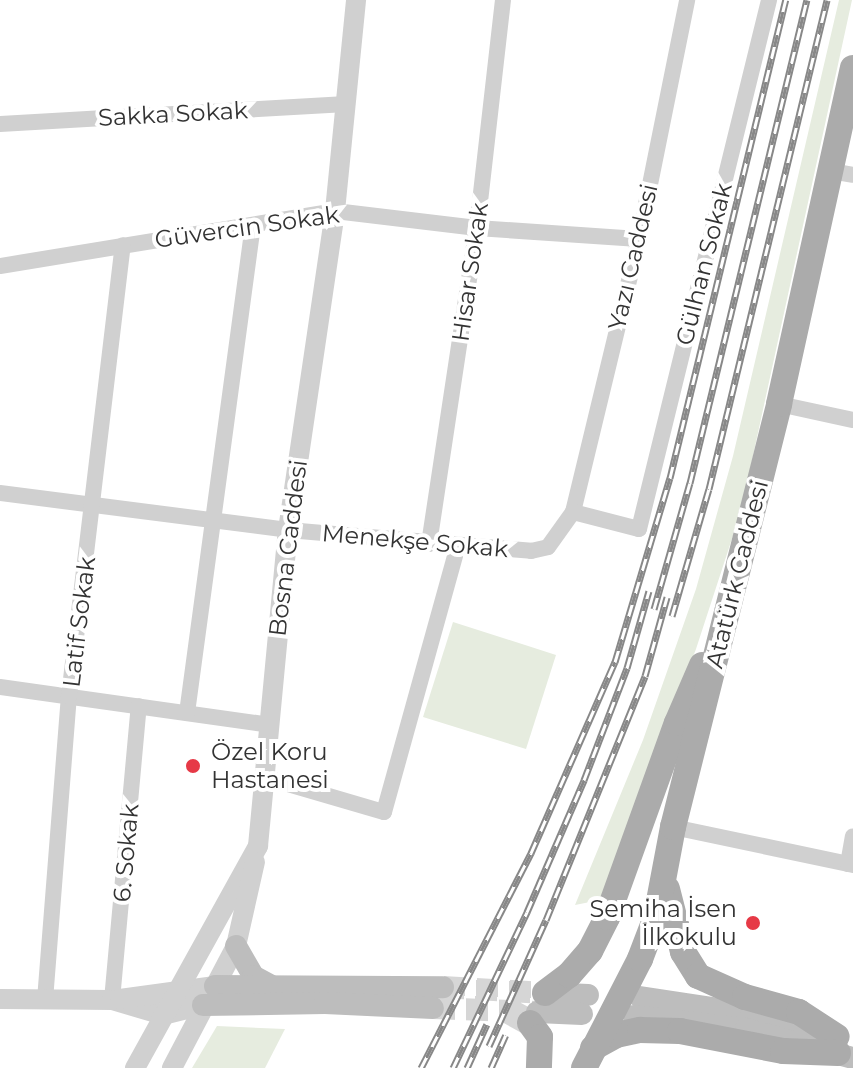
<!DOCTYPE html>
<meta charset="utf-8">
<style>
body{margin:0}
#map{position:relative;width:853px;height:1068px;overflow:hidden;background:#fff;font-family:Montserrat,sans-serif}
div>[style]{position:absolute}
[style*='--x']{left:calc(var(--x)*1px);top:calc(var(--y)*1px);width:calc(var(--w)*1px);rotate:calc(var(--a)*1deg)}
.green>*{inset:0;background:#e6ecdf}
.secondary-tunnel>*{height:22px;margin-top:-11px;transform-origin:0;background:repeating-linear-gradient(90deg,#d6d6d6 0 22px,transparent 0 33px)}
.primary-tunnel>*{height:26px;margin-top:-13px;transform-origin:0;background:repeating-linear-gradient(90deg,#d6d6d6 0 26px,transparent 0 39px)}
.minor>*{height:16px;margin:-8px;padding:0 8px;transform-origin:8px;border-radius:8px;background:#d0d0d0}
.tertiary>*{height:20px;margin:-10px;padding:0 10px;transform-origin:10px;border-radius:10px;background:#d0d0d0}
.secondary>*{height:22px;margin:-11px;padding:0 11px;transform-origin:11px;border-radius:11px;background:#bdbdbd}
.primary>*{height:26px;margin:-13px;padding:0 13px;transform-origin:13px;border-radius:13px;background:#ababab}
.rail>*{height:7px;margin-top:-3.5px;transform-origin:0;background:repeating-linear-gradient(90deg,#fff 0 12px,#888 0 24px);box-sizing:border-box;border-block:2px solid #888}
.dots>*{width:22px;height:22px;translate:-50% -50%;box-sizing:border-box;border:4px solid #fff;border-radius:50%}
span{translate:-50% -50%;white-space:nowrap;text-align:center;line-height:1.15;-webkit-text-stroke:8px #fff;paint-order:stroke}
.street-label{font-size:24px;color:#333}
.poi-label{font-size:24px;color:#333}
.left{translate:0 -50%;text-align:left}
.right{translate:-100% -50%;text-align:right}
</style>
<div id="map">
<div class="green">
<i style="clip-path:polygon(839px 0,852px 0,741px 511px,696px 649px,600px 900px,575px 905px,643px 740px,696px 589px,733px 456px)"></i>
<i style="clip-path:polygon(453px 622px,556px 655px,526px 749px,423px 717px)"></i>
<i style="clip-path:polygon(217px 1026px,285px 1029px,265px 1068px,192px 1068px)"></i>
</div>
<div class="secondary-tunnel">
<i style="--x:443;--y:987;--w:102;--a:3.4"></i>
<i style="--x:433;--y:1008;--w:104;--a:2.2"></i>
</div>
<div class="primary-tunnel">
<i style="--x:507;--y:1010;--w:26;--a:29"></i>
</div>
<div class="minor">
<i style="--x:0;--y:124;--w:347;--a:-3.3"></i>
<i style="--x:831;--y:171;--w:22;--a:10"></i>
<i style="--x:0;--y:266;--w:339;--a:-9.3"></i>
<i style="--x:335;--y:211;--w:143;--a:6.8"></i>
<i style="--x:477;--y:228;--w:162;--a:3.9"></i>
<i style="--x:779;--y:404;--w:76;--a:12.2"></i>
<i style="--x:0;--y:493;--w:290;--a:7.3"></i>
<i style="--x:288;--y:530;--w:244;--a:4.9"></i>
<i style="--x:531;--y:551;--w:17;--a:-13"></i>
<i style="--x:548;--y:547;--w:43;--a:-54.5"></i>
<i style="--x:573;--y:512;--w:281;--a:-76.4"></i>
<i style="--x:639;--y:239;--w:244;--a:-78.6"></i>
<i style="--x:573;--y:512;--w:68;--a:14.4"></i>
<i style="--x:639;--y:529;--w:545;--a:-76.19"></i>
<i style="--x:429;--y:544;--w:320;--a:-81.4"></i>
<i style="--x:477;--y:228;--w:229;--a:-83.5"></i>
<i style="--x:0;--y:687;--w:272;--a:8"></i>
<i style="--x:187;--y:713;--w:492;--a:-82.3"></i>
<i style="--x:264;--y:777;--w:125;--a:16.3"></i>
<i style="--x:384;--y:812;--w:276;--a:-74.5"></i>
<i style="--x:673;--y:827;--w:184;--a:11.9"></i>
<i style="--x:848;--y:864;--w:28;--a:-80"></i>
<i style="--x:45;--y:1000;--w:305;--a:-85.5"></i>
<i style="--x:69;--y:696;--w:454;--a:-83.2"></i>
<i style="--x:112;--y:1000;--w:295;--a:-84.8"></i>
</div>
<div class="tertiary">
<i style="--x:0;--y:999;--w:112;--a:0.5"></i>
<i style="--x:112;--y:1000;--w:53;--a:16.4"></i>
<i style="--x:163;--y:1015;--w:41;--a:-14"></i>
<i style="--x:120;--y:999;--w:96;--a:-7.8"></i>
<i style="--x:135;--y:1068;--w:254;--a:-61"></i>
<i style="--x:258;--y:846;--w:317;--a:-84.6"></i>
<i style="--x:288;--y:530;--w:322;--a:-81.6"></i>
<i style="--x:335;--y:211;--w:212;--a:-84.3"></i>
<i style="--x:172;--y:1068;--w:138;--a:-62.3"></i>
<i style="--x:236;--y:946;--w:86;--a:-77.3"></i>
</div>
<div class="secondary">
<i style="--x:236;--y:946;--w:34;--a:60"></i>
<i style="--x:253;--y:976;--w:19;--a:28"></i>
<i style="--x:215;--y:986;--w:228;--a:0.3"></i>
<i style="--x:545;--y:993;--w:43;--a:2.7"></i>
<i style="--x:640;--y:997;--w:112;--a:8.7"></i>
<i style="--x:751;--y:1014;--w:79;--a:14.7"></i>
<i style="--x:203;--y:1005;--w:122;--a:-0.9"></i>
<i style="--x:325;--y:1003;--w:108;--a:2.7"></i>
<i style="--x:537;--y:1012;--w:45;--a:2.5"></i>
<i style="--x:634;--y:1016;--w:113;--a:6.6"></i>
<i style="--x:746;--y:1029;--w:111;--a:15.2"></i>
</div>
<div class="primary">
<i style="--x:667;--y:889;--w:65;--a:75.7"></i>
<i style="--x:683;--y:952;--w:28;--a:58"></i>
<i style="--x:698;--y:976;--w:51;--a:24.1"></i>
<i style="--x:745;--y:997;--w:56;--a:15.5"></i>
<i style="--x:799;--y:1012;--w:45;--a:33.3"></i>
<i style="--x:545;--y:993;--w:30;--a:-37"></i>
<i style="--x:569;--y:975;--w:32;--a:-49"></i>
<i style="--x:590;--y:951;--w:38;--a:-63"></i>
<i style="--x:607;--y:917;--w:206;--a:-70.2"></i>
<i style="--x:677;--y:723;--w:63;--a:-66.7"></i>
<i style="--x:530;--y:1023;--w:17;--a:54"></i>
<i style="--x:540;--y:1037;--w:31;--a:92"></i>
<i style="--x:593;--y:1048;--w:26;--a:-29"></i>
<i style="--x:616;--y:1035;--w:25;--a:-12"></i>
<i style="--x:640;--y:1030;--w:40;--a:1.4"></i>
<i style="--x:680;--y:1031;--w:105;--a:11"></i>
<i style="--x:783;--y:1051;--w:55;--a:2.1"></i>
<i style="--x:584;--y:1068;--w:123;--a:-62.8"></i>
<i style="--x:640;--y:959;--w:45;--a:-69.1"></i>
<i style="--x:656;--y:917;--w:92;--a:-79.3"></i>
<i style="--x:673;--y:827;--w:436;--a:-75.9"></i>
<i style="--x:779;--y:404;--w:344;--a:-77.6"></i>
</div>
<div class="rail">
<i style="--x:654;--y:609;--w:131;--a:-74.1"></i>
<i style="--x:690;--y:483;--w:497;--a:-76.4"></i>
<i style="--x:672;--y:616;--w:132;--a:-73.8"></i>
<i style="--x:709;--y:489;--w:503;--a:-76.43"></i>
<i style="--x:489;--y:1046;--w:138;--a:-65.7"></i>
<i style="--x:546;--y:920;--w:263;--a:-67.9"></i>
<i style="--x:645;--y:676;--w:82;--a:-74.4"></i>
<i style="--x:421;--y:1068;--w:242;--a:-62.9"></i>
<i style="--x:531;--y:853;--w:209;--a:-66.3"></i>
<i style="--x:615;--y:662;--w:192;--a:-73.4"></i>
<i style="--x:670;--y:478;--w:492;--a:-76.4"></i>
<i style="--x:453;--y:1068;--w:173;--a:-64.6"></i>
<i style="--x:527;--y:912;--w:144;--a:-66.6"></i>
<i style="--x:584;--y:780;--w:120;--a:-69"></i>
<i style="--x:627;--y:668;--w:80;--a:-74.1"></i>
<i style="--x:467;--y:1068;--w:48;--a:-65.6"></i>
<i style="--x:491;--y:1068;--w:36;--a:-66"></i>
</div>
<div class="dots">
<i style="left:193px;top:766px;background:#e63946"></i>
<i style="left:753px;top:923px;background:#e63946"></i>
</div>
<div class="street-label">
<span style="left:173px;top:114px;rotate:-3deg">Sakka Sokak</span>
<span style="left:247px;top:227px;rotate:-8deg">Güvercin Sokak</span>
<span style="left:633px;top:257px;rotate:-77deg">Yazı Caddesi</span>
<span style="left:704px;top:264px;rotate:-76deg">Gülhan Sokak</span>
<span style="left:470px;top:272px;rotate:-82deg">Hisar Sokak</span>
<span style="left:415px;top:541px;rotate:5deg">Menekşe Sokak</span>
<span style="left:288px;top:548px;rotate:-83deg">Bosna Caddesi</span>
<span style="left:737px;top:574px;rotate:-76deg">Atatürk Caddesi</span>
<span style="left:79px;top:622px;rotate:-83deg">Latif Sokak</span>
<span style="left:126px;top:853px;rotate:-85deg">6. Sokak</span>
</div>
<div class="poi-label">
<span class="left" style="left:211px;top:766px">Özel Koru<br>Hastanesi</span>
<span class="right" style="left:737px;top:923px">Semiha İsen<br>İlkokulu</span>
</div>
</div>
